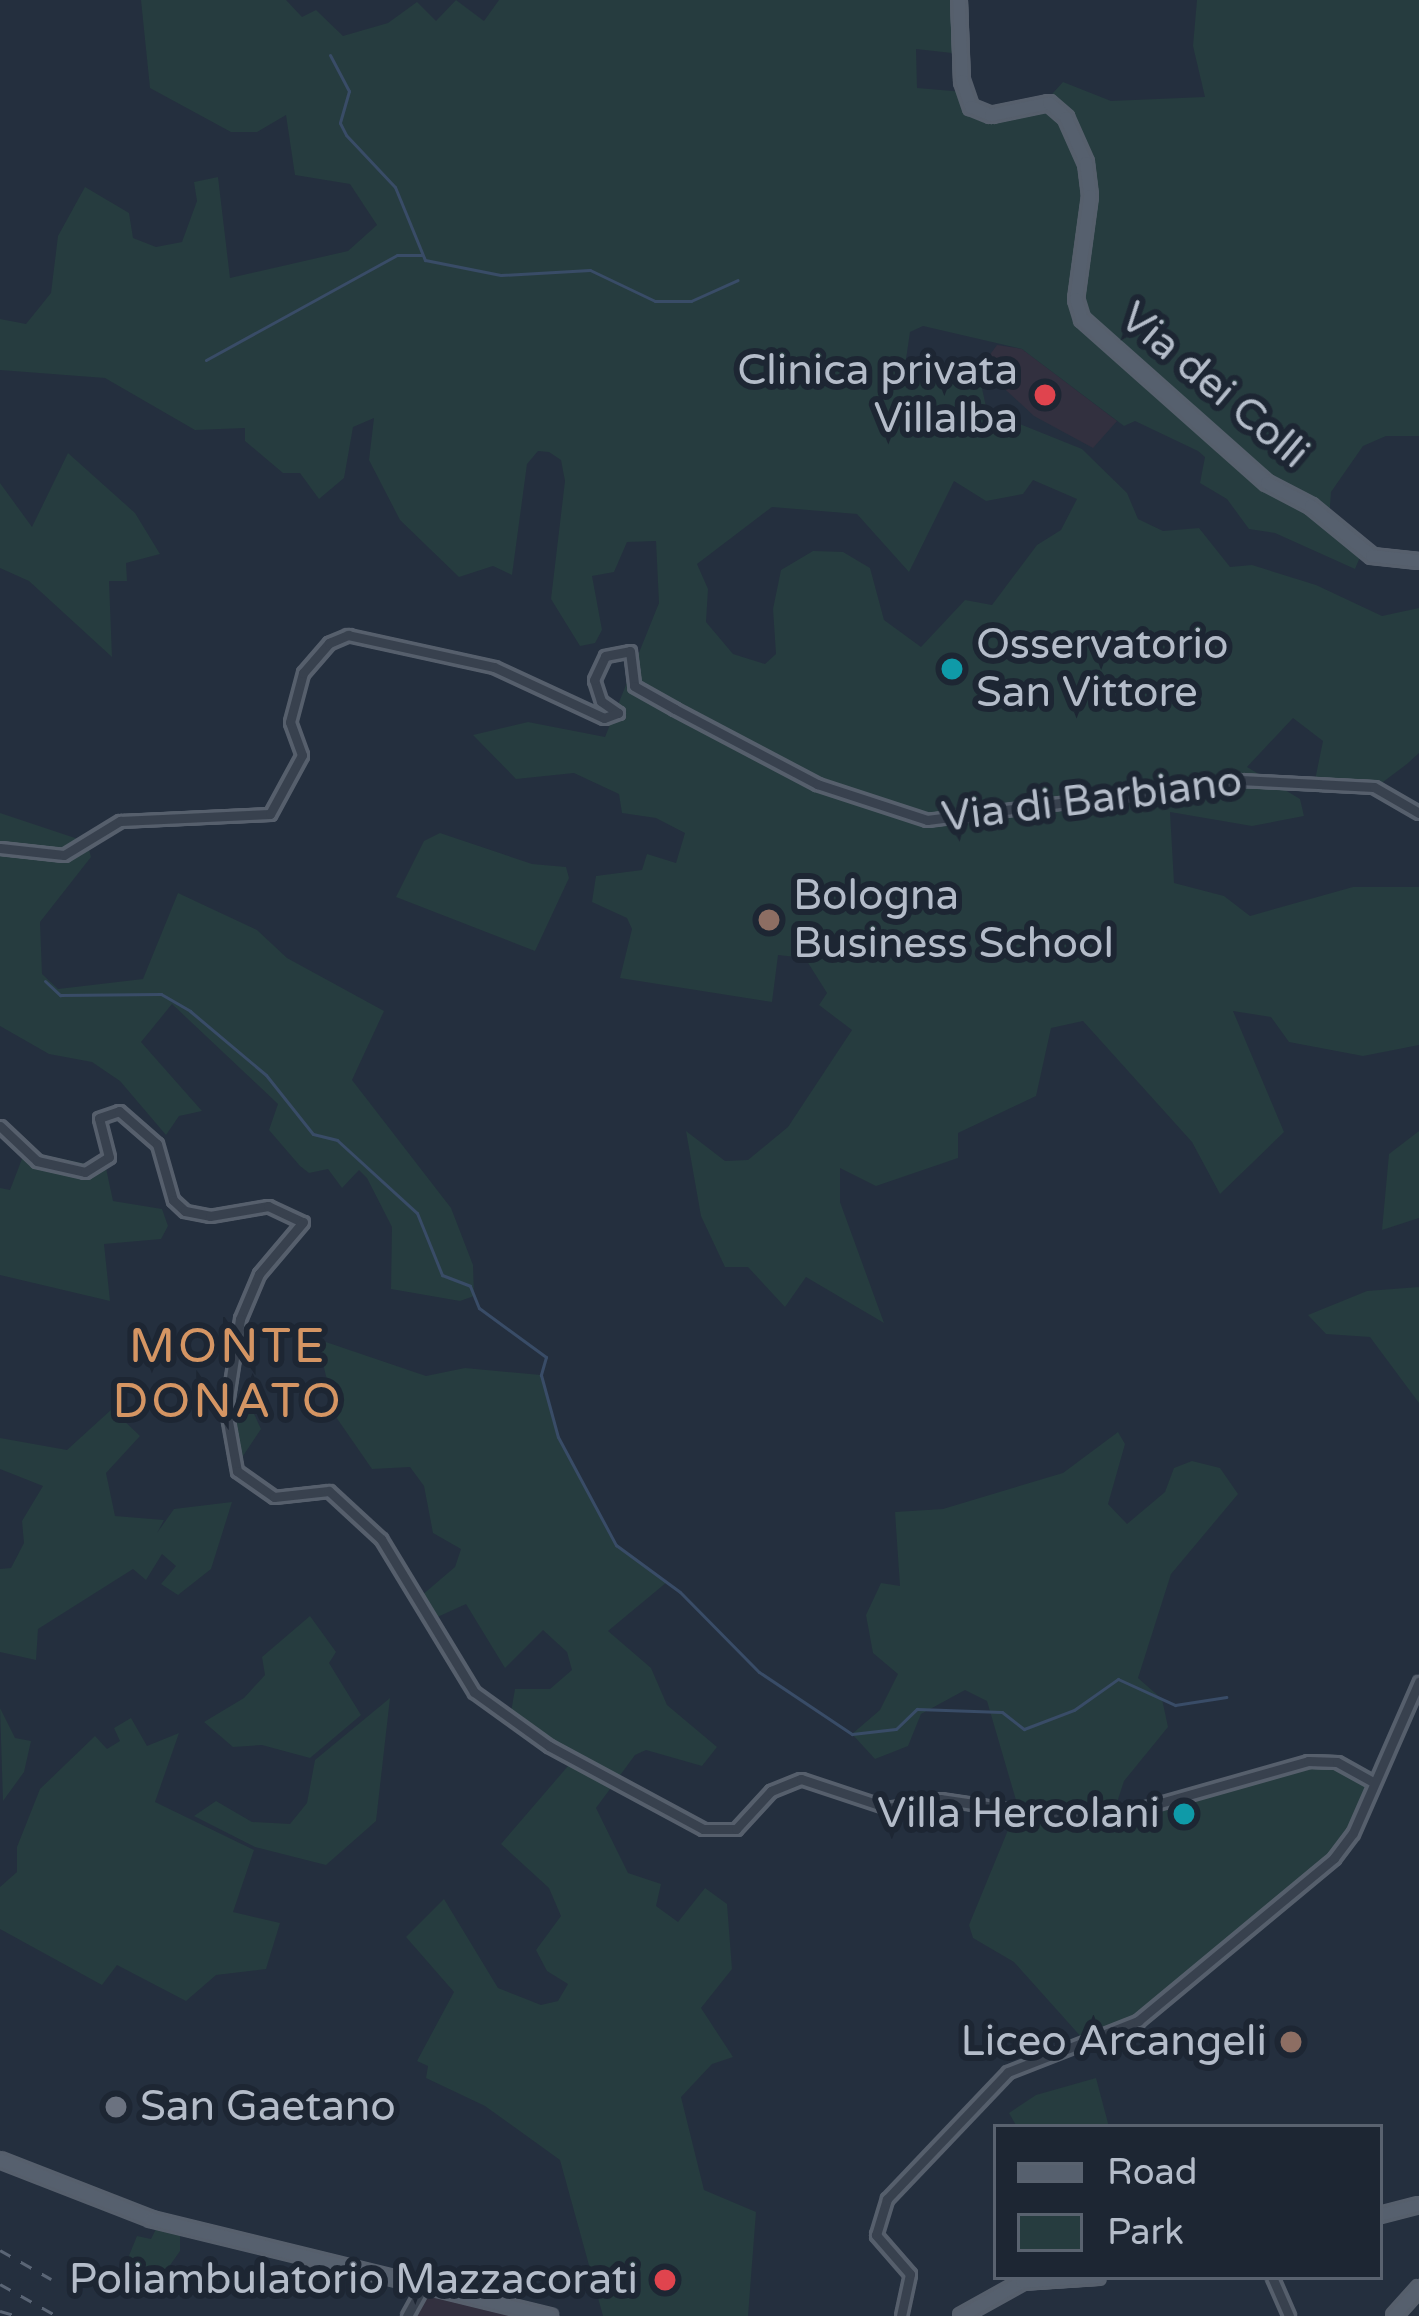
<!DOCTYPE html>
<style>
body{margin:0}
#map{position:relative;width:1419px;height:2316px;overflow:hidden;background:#242f3e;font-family:"Varela Round",sans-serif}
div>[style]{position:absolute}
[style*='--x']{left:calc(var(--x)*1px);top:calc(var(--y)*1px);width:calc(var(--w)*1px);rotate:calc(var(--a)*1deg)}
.medical>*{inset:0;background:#32303f}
.green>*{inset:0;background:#263c3f}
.stream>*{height:3px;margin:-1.5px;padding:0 1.5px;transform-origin:1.5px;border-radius:1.5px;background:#394c67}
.roads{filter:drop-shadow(3px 0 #565f6c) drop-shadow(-3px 0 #565f6c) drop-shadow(0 3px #565f6c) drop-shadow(0 -3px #565f6c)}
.minor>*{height:9px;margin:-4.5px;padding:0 4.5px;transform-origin:4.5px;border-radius:4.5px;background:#38414e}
.major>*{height:12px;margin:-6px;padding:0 6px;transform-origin:6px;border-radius:6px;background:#56606e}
.rail>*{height:3px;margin-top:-1.5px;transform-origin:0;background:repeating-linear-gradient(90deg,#5a6575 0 12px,transparent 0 24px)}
.dots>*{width:33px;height:33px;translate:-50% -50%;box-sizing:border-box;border:6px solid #1d2633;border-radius:50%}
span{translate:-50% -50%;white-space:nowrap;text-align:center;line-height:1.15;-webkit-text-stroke:12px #1d2633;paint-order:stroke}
.poi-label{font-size:42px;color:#b4bcc9}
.right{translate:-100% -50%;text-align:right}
.left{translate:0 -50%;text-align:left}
.street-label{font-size:42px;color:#b4bcc9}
.quarter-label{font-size:48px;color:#d59563;letter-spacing:3px}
.legend{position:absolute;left:993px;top:2124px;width:390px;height:156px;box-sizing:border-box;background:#1d2633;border:3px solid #59626f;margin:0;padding:15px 21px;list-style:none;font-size:36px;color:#b4bcc9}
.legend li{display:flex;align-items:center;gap:24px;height:60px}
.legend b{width:60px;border:3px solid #59626f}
</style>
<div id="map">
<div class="medical">
<i style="clip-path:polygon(997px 345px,1022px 349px,1117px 421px,1093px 448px,1034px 416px,981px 367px)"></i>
<i style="clip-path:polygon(434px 2290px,527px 2316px,411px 2316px)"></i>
</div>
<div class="green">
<i style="clip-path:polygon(evenodd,141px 0,286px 0,302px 17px,316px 10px,343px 36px,388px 23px,417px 2px,436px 21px,456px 0,484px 21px,499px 0,959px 0,961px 54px,916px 49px,917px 88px,964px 92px,979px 115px,1042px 105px,1063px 82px,1111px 101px,1205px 97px,1193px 46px,1197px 0,1419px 0,1419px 436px,1386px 436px,1363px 446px,1331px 492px,1329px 521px,1363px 550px,1355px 569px,1275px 533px,1249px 529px,1227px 499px,1200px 483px,1205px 457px,1198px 451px,1135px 421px,1124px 426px,1022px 349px,923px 326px,910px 332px,904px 373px,981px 384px,987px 411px,1082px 449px,1127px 493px,1138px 519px,1163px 531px,1199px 528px,1230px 567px,1252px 565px,1316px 585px,1382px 616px,1419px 608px,1419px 753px,1407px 764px,1375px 788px,1315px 780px,1323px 741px,1293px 718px,1247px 767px,1300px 799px,1304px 816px,1252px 826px,1170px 812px,1174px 883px,1224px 896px,1250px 916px,1353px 887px,1419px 887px,1419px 1045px,1363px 1056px,1289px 1042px,1271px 1017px,1233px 1011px,1284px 1132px,1220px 1194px,1192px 1142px,1083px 1021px,1051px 1028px,1036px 1096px,958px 1133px,958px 1158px,876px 1186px,840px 1168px,840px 1202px,884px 1323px,806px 1277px,785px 1307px,748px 1267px,725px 1267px,701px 1216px,686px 1131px,725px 1161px,748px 1160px,788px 1127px,852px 1030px,819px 1005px,827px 993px,805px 958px,778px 955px,772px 1002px,620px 978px,632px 929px,627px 918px,592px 902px,596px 876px,642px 870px,647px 854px,676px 863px,685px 833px,656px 818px,622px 813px,619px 794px,574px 773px,516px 779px,473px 735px,528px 722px,605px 737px,659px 603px,656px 541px,627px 542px,614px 572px,592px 576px,602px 630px,595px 643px,580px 646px,551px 599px,565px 481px,561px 460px,549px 452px,538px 451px,527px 464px,512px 575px,493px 566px,459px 577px,400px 520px,369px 460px,374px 418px,353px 427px,344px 478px,319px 499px,300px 473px,283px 473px,245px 441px,245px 428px,195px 430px,105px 378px,0 370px,0 319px,26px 324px,51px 293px,58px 236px,85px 187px,129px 213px,133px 238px,156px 247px,182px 242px,197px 201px,194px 182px,218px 177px,230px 278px,348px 251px,377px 225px,350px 184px,295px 175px,286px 115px,257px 132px,231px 132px,150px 88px,141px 0,1033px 480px,1077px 499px,1061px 530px,1037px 545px,992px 605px,965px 600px,921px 647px,884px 620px,870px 568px,843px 552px,813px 551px,781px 570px,773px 609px,776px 654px,765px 664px,733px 654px,706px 622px,708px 589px,697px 564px,772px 507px,857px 514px,909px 572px,954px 481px,986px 501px,1023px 494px,1033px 480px)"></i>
<i style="clip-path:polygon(68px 453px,135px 513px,160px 554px,126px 563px,127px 581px,109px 581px,112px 657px,29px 581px,0 568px,0 483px,32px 527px)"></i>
<i style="clip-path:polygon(0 813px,87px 842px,91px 857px,40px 922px,42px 974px,58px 989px,143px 979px,178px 893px,257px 930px,287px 958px,384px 1011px,352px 1080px,451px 1208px,473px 1265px,474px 1296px,460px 1301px,391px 1289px,392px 1227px,367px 1178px,359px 1170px,342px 1188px,328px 1169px,309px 1173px,300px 1166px,269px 1130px,278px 1104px,172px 1004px,141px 1042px,202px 1111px,179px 1116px,166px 1135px,120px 1081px,92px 1062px,49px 1054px,0 1026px)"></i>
<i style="clip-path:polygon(440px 833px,532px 864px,566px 867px,569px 878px,535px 951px,396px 897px,424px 841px)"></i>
<i style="clip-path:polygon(1419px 1131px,1419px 1218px,1382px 1230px,1389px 1154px)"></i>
<i style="clip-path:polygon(25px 1151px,106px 1168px,113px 1201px,162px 1209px,168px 1226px,161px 1239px,104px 1244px,110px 1301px,0 1275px,0 1188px,10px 1190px)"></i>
<i style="clip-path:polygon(1419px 1287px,1419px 1403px,1370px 1337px,1326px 1334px,1308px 1315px,1367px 1291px)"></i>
<i style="clip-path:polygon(317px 1339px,426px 1376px,465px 1368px,541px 1375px,558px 1437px,616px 1545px,667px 1582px,608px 1631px,651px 1668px,667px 1705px,717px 1747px,702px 1766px,646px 1750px,635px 1755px,596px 1808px,628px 1873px,661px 1884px,656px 1906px,678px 1922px,705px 1888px,727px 1904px,732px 1969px,701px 2008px,733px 2057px,712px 2064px,681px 2097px,704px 2190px,756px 2212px,748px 2316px,603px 2316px,560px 2160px,485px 2106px,426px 2078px,428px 2066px,417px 2061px,454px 1992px,406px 1937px,444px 1899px,498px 1988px,541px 2005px,558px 2001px,568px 1984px,547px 1971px,536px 1950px,561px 1916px,549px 1888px,501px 1844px,574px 1759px,510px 1718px,515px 1689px,550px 1689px,572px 1670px,567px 1652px,543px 1630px,505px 1668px,466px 1604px,433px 1619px,421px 1596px,455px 1567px,461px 1549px,433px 1533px,424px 1486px,410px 1467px,372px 1469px,336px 1417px)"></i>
<i style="clip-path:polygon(240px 1403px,249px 1403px,261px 1429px,239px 1462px,230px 1413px)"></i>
<i style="clip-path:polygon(112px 1409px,140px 1436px,106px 1473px,115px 1516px,164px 1520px,157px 1533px,174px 1509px,232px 1502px,211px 1569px,178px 1595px,161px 1584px,176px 1566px,162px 1554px,146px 1580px,133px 1569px,38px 1629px,36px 1660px,0 1652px,0 1569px,11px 1568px,24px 1543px,22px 1521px,43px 1486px,0 1469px,0 1438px,67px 1450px)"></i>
<i style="clip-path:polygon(1118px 1432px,1125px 1444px,1108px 1504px,1127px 1524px,1165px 1492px,1174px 1468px,1192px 1461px,1220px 1468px,1238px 1494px,1171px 1574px,1138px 1678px,1162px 1699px,1168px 1727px,1124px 1781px,1112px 1818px,1018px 1807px,987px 1701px,965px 1690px,921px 1714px,908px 1746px,875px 1759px,852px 1734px,880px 1710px,898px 1674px,873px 1653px,866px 1615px,881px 1583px,900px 1586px,895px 1512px,943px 1509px,1063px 1473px)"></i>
<i style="clip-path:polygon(310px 1616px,336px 1652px,329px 1663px,361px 1715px,310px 1758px,262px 1745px,233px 1747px,204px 1722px,244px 1698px,265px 1675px,262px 1657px)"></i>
<i style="clip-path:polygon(390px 1698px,376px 1821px,326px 1865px,255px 1847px,194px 1816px,216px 1801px,252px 1822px,290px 1824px,307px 1803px,315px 1760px)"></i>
<i style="clip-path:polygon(0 1708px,15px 1738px,31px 1741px,24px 1772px,3px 1801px)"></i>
<i style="clip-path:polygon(131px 1718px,147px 1746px,179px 1733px,155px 1802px,254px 1850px,233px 1912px,280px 1923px,266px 1969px,216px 1975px,186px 2001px,117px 1965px,102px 1985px,0 1929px,0 1887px,17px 1872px,17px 1847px,40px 1789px,95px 1736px,107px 1749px,120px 1741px,114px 1728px)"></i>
<i style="clip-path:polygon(1332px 1763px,1369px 1785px,1339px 1849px,1147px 2015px,1083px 2039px,1014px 1962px,973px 1938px,969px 1925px,1015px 1813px,1110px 1824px)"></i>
<i style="clip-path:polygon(1096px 2078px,1109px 2127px,1017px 2127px,1009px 2113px,1036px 2095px)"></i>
<i style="clip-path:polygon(156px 2229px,180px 2234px,180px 2251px,154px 2288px,126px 2263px,137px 2236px,151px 2239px)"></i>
</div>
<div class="stream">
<i style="--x:330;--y:55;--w:41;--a:62.2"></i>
<i style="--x:349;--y:91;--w:33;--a:106"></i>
<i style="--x:340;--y:123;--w:13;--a:63"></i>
<i style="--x:346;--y:135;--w:71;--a:46.7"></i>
<i style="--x:395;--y:187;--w:79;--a:67.7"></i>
<i style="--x:425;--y:260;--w:77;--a:11.2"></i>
<i style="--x:501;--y:275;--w:89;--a:-3.2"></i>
<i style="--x:590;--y:270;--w:72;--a:25.5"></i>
<i style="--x:655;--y:301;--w:36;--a:0"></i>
<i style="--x:691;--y:301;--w:51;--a:-24.1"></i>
<i style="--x:206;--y:360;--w:218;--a:-28.8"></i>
<i style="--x:397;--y:255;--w:25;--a:0"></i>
<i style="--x:45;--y:981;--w:21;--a:43"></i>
<i style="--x:60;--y:995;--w:101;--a:-0.6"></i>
<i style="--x:161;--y:994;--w:34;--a:30"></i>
<i style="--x:190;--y:1011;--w:99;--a:40.1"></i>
<i style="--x:266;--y:1075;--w:75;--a:51.5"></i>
<i style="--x:313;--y:1134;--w:25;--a:14"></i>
<i style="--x:337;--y:1140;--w:108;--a:42.4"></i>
<i style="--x:417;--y:1213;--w:67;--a:68"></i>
<i style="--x:442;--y:1275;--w:30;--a:21"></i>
<i style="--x:470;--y:1286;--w:24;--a:68"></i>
<i style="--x:479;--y:1308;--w:83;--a:36.2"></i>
<i style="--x:546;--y:1357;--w:19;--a:106"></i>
<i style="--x:541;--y:1375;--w:64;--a:74.7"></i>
<i style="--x:558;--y:1437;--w:123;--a:61.8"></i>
<i style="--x:616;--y:1545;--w:79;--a:36.3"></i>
<i style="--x:680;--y:1592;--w:112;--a:45.4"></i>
<i style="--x:759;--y:1672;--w:112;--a:33.7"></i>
<i style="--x:852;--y:1734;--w:44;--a:-6.5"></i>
<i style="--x:896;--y:1729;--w:29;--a:-44"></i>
<i style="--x:917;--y:1709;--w:85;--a:2"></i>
<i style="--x:1002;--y:1712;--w:28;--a:38"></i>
<i style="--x:1024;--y:1729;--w:53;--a:-20.8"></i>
<i style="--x:1074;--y:1710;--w:54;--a:-35.2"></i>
<i style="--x:1118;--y:1679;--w:63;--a:24.5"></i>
<i style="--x:1175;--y:1705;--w:52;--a:-8.9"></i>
</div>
<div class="roads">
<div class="minor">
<i style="--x:618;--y:713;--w:21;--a:-145"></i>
<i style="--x:601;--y:701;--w:22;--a:-108"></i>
<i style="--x:594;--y:680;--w:26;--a:-65"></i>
<i style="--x:605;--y:656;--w:25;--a:-11"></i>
<i style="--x:630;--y:651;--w:35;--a:83"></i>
<i style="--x:634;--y:686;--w:47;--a:29.3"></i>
<i style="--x:675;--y:709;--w:161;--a:27.8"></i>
<i style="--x:817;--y:784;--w:116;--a:18.1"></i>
<i style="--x:927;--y:820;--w:316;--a:-7.3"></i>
<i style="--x:1240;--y:780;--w:134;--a:3"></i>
<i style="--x:1374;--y:787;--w:52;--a:30"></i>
<i style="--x:0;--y:848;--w:64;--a:6.2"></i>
<i style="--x:64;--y:855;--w:66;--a:-31.3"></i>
<i style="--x:120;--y:821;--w:150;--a:-2.7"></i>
<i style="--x:270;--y:814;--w:67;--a:-61.5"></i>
<i style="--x:302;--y:755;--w:35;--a:-110"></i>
<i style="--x:290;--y:722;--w:51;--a:-75.1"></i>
<i style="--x:303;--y:673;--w:40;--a:-49"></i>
<i style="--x:329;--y:643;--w:21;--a:-23"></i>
<i style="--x:348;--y:635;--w:149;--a:12.4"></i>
<i style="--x:494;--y:667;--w:121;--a:24.9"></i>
<i style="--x:604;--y:718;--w:15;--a:-20"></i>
<i style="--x:0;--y:1126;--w:51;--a:43.4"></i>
<i style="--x:37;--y:1161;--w:49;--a:12.9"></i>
<i style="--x:85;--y:1172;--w:28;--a:-32"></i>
<i style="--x:109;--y:1157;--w:40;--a:-104.4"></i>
<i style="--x:99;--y:1118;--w:21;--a:-19"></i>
<i style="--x:119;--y:1111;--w:50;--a:41"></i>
<i style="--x:157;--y:1144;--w:58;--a:74.1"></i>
<i style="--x:173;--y:1200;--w:16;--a:43"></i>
<i style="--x:185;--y:1211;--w:25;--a:11"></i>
<i style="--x:210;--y:1216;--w:59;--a:-9.8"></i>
<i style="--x:268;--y:1206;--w:38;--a:25"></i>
<i style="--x:303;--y:1222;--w:68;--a:130.2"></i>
<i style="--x:259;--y:1274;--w:49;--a:112.9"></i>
<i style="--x:240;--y:1319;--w:92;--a:98.7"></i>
<i style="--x:226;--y:1410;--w:62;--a:79.8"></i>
<i style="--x:237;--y:1471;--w:45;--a:35.1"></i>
<i style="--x:274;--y:1497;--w:55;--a:-6.2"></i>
<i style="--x:329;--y:1491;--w:71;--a:42.7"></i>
<i style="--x:381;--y:1539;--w:179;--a:58.7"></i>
<i style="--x:474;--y:1692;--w:92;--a:35.8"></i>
<i style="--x:549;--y:1746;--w:175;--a:28.3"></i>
<i style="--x:703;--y:1829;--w:33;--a:0"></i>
<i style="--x:736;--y:1829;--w:52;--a:-47.4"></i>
<i style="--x:771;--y:1791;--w:32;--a:-22"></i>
<i style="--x:801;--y:1779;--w:92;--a:18.4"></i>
<i style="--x:888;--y:1808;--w:53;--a:-9.8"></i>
<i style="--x:940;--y:1799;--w:155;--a:8.5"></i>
<i style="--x:1093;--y:1822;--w:223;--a:-15.8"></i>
<i style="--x:1308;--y:1761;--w:29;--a:2"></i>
<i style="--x:1337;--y:1762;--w:41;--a:29.1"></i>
<i style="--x:1272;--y:2277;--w:43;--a:66.4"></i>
<i style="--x:407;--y:2316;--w:37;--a:-61"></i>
<i style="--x:901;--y:2316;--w:43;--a:-77.9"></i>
<i style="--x:910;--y:2274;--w:52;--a:-131.1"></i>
<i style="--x:876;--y:2235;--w:38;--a:-73"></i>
<i style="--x:887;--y:2199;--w:175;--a:-46.4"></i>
<i style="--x:1008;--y:2072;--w:140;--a:-21.4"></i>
<i style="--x:1138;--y:2021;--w:255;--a:-39.7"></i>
<i style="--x:1334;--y:1858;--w:31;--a:-53"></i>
<i style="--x:1353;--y:1833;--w:165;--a:-66.4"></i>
</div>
<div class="major">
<i style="--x:959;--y:0;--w:81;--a:87.9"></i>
<i style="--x:962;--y:81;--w:28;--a:71"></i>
<i style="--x:971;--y:107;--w:22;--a:22"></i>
<i style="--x:991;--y:115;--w:59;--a:-11.7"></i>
<i style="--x:1049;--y:103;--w:23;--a:41"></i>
<i style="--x:1066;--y:118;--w:49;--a:66"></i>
<i style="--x:1086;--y:163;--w:33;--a:83"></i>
<i style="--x:1090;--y:196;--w:104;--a:97.7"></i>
<i style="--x:1076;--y:299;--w:21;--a:73"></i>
<i style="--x:1082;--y:319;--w:247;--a:41.6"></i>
<i style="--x:1267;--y:483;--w:50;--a:27.6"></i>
<i style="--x:1311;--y:506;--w:79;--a:39.3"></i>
<i style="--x:1372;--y:556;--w:47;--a:6.1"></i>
<i style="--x:0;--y:2160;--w:162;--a:21.3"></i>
<i style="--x:151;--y:2219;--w:411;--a:13.7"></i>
<i style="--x:1380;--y:2215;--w:40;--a:-14.4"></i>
<i style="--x:961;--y:2316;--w:70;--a:-29.1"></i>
<i style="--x:1022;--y:2282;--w:76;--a:-3.8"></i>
<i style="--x:1394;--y:2316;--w:38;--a:-48"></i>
</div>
</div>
<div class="rail">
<i style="--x:0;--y:2250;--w:59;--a:29.6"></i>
<i style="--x:0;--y:2284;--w:65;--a:29.3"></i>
<i style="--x:0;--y:2311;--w:18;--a:16"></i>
</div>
<div class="dots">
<i style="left:1045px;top:395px;background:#e0444e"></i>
<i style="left:952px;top:669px;background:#0f9aa8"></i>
<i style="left:769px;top:920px;background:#8d6e63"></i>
<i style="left:1184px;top:1814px;background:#0f9aa8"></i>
<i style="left:1291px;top:2042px;background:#8d6e63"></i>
<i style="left:116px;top:2107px;background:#6b7280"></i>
<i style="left:665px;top:2280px;background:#e0444e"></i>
</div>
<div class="poi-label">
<span class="right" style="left:1018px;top:395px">Clinica privata<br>Villalba</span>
<span class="left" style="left:976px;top:669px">Osservatorio<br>San Vittore</span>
<span class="left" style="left:793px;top:920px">Bologna<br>Business School</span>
<span class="right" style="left:1160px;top:1814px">Villa Hercolani</span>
<span class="right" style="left:1267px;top:2042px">Liceo Arcangeli</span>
<span class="left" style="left:140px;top:2107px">San Gaetano</span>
<span class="right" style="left:638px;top:2280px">Poliambulatorio Mazzacorati</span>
</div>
<div class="street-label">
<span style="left:1214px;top:386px;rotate:40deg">Via dei Colli</span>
<span style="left:1092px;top:800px;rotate:-7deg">Via di Barbiano</span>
</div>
<div class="quarter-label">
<span style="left:228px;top:1375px">MONTE<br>DONATO</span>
</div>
<ul class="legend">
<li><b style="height:15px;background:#56606e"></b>Road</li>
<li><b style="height:33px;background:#263c3f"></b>Park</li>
</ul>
</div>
